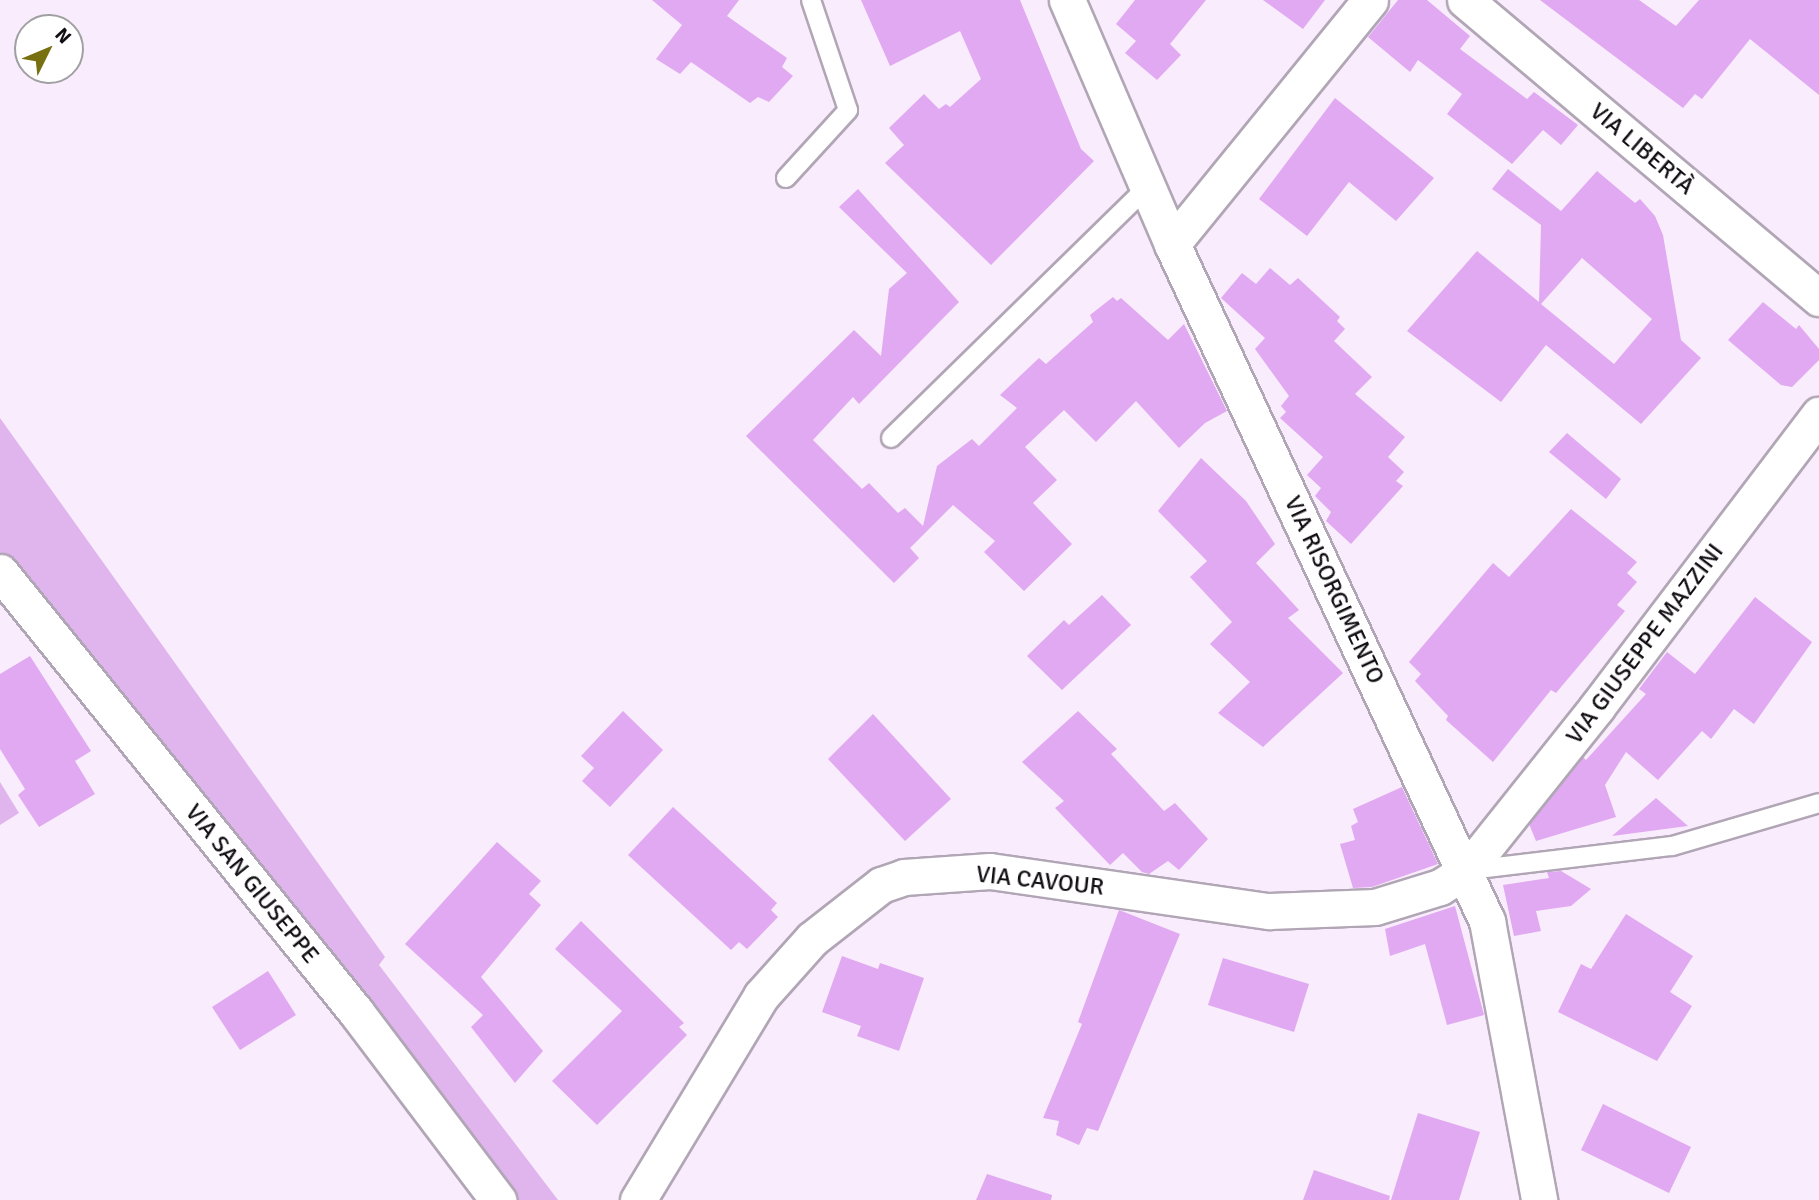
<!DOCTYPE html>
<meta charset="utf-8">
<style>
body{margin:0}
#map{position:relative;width:1819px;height:1200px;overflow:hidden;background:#f9ecfc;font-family:Signika,sans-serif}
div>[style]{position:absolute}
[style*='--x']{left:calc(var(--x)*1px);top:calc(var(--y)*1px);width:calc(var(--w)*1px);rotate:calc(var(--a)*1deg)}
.green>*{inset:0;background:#e0b4ed}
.building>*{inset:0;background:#e0a9f1}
.roads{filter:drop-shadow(2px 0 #b1a6b5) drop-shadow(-2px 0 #b1a6b5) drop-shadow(0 2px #b1a6b5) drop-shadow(0 -2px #b1a6b5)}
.lane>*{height:18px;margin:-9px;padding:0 9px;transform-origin:9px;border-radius:9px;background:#fff}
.street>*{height:35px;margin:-17.5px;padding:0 17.5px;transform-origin:17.5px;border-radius:17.5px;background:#fff}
span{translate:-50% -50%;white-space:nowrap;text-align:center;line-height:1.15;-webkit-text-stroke:7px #fff;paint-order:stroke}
.street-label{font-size:24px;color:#120e13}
.north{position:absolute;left:14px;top:14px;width:70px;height:70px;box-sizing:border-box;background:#fff;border:2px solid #a09fa1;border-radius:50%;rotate:47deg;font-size:19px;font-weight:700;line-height:28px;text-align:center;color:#120e13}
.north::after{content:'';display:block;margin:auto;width:24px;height:32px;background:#787010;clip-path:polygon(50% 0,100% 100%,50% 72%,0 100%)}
</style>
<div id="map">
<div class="green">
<i style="clip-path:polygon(0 418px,385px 957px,379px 965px,558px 1200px,514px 1200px,358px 996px,0 553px)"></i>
<i style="clip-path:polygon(0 782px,19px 813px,0 825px)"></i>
</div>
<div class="building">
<i style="clip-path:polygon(652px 0,739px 0,727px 16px,787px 58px,782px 67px,793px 76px,769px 102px,758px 97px,750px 103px,691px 62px,680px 74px,656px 59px,682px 25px)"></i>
<i style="clip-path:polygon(861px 0,1020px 0,1081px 149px,1094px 161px,991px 265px,885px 163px,904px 145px,889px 128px,924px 94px,939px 109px,946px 104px,950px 107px,981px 79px,960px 31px,890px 66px)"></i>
<i style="clip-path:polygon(1135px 0,1206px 0,1170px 44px,1181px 55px,1157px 80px,1125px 53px,1136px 41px,1116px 24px)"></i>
<i style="clip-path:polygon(1263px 0,1325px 0,1303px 29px)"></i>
<i style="clip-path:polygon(1398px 0,1427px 0,1470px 36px,1460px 49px,1527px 99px,1534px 92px,1578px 125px,1561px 145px,1543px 130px,1512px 164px,1447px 114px,1462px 94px,1418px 60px,1410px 72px,1368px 37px)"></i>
<i style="clip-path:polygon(1540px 0,1639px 0,1676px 26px,1699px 0,1819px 0,1819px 95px,1750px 39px,1702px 99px,1695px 94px,1683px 108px)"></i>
<i style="clip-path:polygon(1335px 98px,1434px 178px,1396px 221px,1349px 182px,1307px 236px,1259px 199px)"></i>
<i style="clip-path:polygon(evenodd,1508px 169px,1561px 211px,1597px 171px,1635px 203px,1640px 199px,1655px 216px,1663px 235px,1681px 340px,1701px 358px,1641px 424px,1546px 345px,1501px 402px,1407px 331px,1477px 251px,1539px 302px,1541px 225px,1492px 189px,1508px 169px,1582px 258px,1652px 319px,1614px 364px,1541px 304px,1582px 258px)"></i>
<i style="clip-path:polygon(858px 189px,959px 302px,859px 404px,853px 397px,813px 440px,862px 489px,869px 483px,898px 513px,905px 508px,923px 526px,937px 466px,972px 439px,979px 446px,1017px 408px,1000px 395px,1039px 358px,1046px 364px,1093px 322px,1090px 315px,1113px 297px,1117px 301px,1121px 298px,1168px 340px,1184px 324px,1227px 411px,1205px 423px,1179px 448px,1136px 401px,1096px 442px,1064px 410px,1025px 447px,1057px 480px,1033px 503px,1072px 544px,1024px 591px,984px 552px,995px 541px,953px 505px,910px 548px,919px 558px,894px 583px,746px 436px,854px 330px,881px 356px,889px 289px,907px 273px,839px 207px)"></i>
<i style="clip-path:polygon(1270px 268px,1290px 285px,1298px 278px,1340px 317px,1337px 321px,1345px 329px,1334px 341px,1372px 377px,1355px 394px,1405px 437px,1388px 457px,1404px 472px,1396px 481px,1403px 486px,1351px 544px,1326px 521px,1331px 512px,1315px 496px,1321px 488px,1307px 475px,1323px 457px,1280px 418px,1286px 412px,1281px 406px,1289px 396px,1255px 349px,1265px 338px,1221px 298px,1242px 273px,1256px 284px)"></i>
<i style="clip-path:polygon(1763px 302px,1796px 329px,1799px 325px,1819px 349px,1819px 360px,1792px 387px,1781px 385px,1728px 340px)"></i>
<i style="clip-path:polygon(1567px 433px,1621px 479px,1606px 499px,1549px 452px)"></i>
<i style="clip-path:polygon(1201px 458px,1246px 501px,1275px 544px,1256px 563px,1299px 610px,1288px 618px,1343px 673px,1263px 747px,1218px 713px,1250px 682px,1210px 644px,1232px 622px,1190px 577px,1207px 561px,1158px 511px)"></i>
<i style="clip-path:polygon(1571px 509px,1637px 562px,1627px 573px,1637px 582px,1617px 605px,1625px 611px,1556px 693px,1551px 690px,1493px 762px,1446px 720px,1448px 716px,1415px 681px,1421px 674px,1409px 662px,1493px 563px,1509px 577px)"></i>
<i style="clip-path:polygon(1102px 595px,1131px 625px,1062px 690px,1027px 656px,1064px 620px,1069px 625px)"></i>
<i style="clip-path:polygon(1755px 597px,1812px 642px,1754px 724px,1734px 709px,1711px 739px,1702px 731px,1658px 780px,1626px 752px,1605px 785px,1616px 817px,1536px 841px,1529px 824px,1583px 757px,1586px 760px,1646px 694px,1639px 689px,1667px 652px,1695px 674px)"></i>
<i style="clip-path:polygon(30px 656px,91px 751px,75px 761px,95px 794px,39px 827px,18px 795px,25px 789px,0 749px,0 674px)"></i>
<i style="clip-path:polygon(623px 711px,663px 750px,610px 807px,582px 781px,594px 768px,581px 756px)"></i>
<i style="clip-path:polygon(1078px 711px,1117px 749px,1111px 754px,1164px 811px,1175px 803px,1208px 839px,1179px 870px,1168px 861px,1149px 874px,1142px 872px,1123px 853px,1110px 865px,1055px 808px,1064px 801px,1022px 762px)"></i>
<i style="clip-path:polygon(873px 714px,951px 799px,905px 841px,828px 759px)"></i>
<i style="clip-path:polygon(1402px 787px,1438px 864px,1372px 887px,1353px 888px,1340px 844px,1355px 840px,1351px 826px,1358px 822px,1353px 809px)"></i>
<i style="clip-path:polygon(1656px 798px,1688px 826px,1612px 836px)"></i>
<i style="clip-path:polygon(673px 807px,777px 903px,771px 910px,778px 917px,747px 949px,739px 942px,731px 950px,628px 855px)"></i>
<i style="clip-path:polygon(497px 842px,541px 881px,529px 894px,541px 905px,481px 977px,543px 1051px,515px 1083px,471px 1027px,483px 1015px,405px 944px)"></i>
<i style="clip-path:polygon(1561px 871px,1591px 889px,1571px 906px,1536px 911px,1541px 931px,1514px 936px,1503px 885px,1549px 878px,1547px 872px)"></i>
<i style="clip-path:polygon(1455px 906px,1484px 1015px,1447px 1025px,1425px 944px,1390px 956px,1385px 929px)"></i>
<i style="clip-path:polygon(1119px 910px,1180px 934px,1098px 1131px,1087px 1128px,1079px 1145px,1056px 1135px,1059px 1121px,1043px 1118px,1082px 1024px,1078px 1022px)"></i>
<i style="clip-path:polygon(1626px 914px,1693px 956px,1670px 992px,1692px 1006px,1657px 1061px,1558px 1012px,1581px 964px,1591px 969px)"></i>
<i style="clip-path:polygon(581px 921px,684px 1023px,679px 1027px,687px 1035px,597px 1125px,552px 1081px,622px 1011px,555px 949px)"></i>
<i style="clip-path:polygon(842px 956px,878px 969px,880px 963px,924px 978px,899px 1051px,857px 1036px,861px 1026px,822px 1012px)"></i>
<i style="clip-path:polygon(1223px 958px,1309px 984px,1294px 1032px,1208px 1005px)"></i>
<i style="clip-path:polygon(268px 971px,296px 1015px,240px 1050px,212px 1007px)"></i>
<i style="clip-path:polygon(1603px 1104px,1691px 1147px,1669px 1193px,1581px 1150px)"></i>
<i style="clip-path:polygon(1418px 1113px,1480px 1132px,1459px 1200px,1391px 1200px)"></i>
<i style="clip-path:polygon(1314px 1170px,1390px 1196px,1389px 1200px,1303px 1200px)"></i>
<i style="clip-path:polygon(987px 1174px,1052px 1195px,1051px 1200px,976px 1200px)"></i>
</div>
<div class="roads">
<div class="lane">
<i style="--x:786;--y:178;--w:92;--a:-47.6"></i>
<i style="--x:848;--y:110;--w:116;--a:-108.6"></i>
<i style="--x:891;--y:438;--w:359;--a:-44.4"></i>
<i style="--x:1470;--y:870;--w:203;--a:-6.8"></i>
<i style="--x:1672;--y:846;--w:153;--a:-16.3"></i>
</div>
<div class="street">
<i style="--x:1067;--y:0;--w:266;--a:66.7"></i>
<i style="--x:1172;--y:244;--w:747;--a:65.05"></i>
<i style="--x:1487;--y:921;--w:284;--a:79.4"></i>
<i style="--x:1465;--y:0;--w:463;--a:40.1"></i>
<i style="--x:1172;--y:244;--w:314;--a:-50.9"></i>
<i style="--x:0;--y:572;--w:566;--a:51.02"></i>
<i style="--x:356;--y:1012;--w:236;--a:52.9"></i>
<i style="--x:638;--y:1200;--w:238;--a:-58.9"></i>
<i style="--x:761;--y:996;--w:76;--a:-48.2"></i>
<i style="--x:812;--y:939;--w:88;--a:-38"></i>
<i style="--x:881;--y:885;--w:24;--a:-19"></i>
<i style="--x:904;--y:877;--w:86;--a:-4"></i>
<i style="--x:990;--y:871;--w:282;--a:8.2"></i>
<i style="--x:1269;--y:911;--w:106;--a:-2.2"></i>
<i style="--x:1375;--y:907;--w:68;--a:-17.1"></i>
<i style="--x:1440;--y:887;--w:32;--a:-32"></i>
<i style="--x:1467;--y:870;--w:208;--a:-51.4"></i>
<i style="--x:1597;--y:707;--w:367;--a:-52.8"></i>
</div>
</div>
<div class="street-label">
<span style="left:1642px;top:149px;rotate:40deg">VIA LIBERTÀ</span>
<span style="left:1334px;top:590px;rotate:65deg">VIA RISORGIMENTO</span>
<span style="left:1645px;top:644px;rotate:-53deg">VIA GIUSEPPE MAZZINI</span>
<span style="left:1040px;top:881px;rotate:6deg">VIA CAVOUR</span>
<span style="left:252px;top:884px;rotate:51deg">VIA SAN GIUSEPPE</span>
</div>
<div class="north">N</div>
</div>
